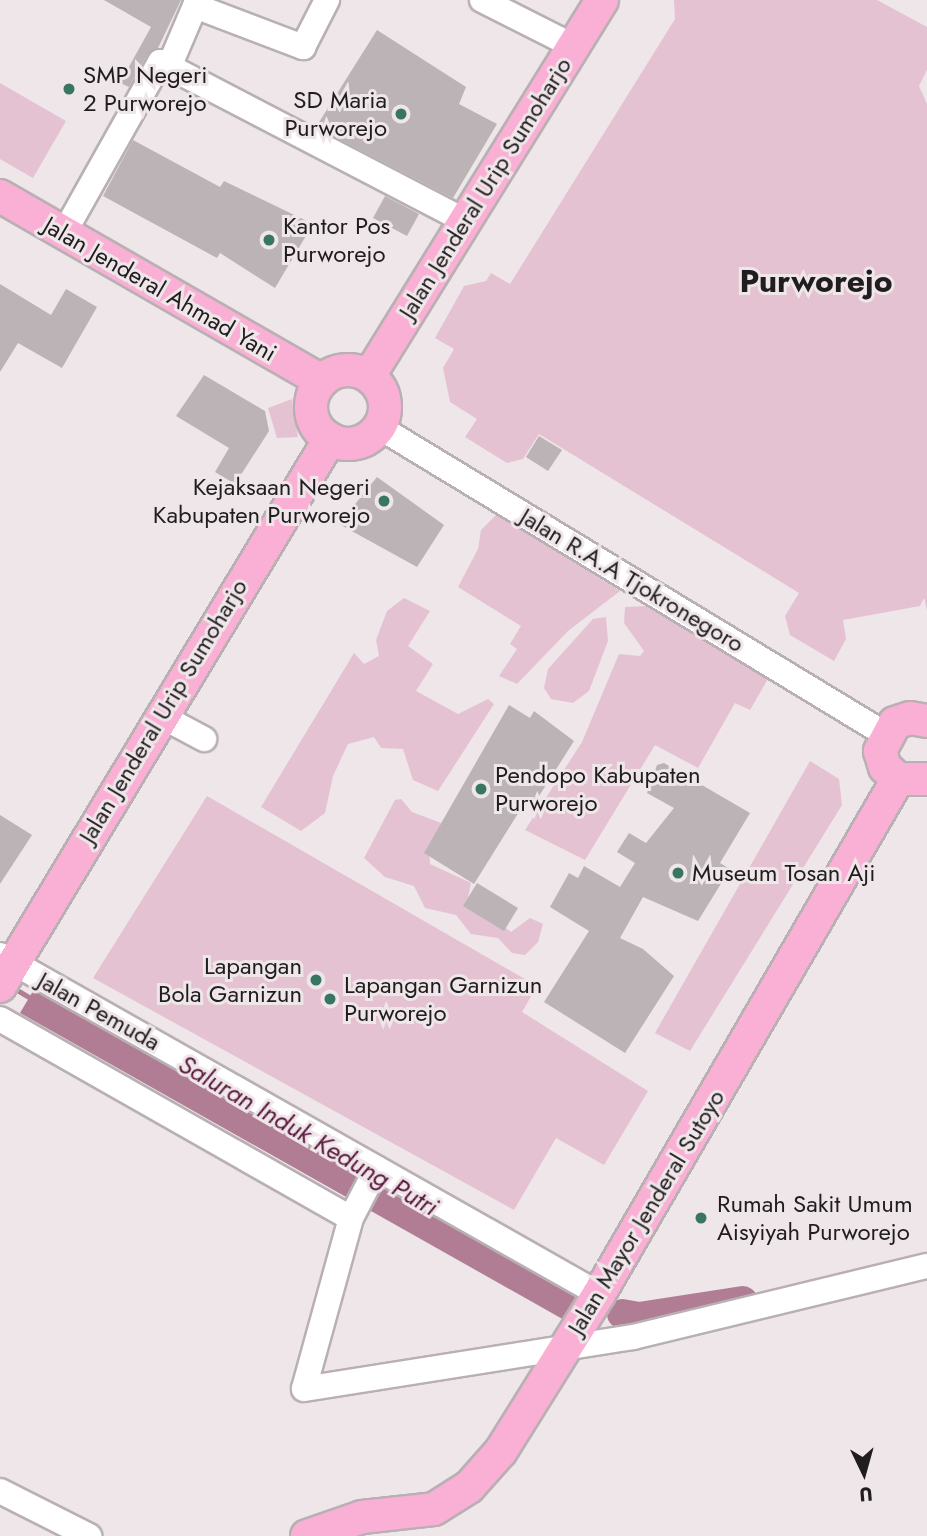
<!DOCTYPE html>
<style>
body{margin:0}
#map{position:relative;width:927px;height:1536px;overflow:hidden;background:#efe6e9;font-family:Jost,sans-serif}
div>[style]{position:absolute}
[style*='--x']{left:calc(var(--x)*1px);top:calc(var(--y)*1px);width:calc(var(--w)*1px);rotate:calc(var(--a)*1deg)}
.green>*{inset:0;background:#e5c2d1}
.water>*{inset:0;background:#b07d94}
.stream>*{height:5px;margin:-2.5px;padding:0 2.5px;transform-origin:2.5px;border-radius:2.5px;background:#b07d94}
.river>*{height:30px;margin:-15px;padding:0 15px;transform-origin:15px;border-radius:15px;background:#b07d94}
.building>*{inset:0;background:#bcb3b7}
.roads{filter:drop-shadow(2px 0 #b9b0b3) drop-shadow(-2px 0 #b9b0b3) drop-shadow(0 2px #b9b0b3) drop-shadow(0 -2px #b9b0b3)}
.minor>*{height:24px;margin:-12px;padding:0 12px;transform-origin:12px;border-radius:12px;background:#fff}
.major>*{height:32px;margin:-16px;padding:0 16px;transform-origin:16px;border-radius:16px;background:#faafd4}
.major>.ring{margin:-16px;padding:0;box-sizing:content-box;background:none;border:32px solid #faafd4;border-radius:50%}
.dots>*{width:19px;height:19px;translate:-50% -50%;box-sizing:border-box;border:4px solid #efe6e9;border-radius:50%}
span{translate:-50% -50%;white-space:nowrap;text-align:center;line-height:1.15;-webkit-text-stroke:6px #efe6e9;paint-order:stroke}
.poi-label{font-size:24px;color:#201d1e}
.left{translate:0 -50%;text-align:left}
.right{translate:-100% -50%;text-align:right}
.street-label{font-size:24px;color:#201d1e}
.water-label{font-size:26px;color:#5a1a3d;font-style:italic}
.district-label{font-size:32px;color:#201d1e;font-weight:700}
.north{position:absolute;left:829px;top:1438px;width:70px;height:70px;-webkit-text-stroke:5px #efe6e9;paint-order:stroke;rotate:175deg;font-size:19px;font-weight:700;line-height:28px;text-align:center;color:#201d1e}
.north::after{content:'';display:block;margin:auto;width:24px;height:32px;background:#201d1e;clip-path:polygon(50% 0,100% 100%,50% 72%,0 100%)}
</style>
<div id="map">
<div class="green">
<i style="clip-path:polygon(674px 0,877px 0,927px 27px,927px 70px,919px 86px,927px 104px,927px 610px,924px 598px,920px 606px,843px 620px,846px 639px,834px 661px,790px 635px,785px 616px,799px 593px,539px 434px,523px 459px,507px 463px,465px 437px,477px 419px,450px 402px,443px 368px,454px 349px,435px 338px,464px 286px,486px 281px,491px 273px,510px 284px,675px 19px)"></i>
<i style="clip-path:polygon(0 83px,66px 121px,33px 178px,0 159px)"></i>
<i style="clip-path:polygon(292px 399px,298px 437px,277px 438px,268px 408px)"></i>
<i style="clip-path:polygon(497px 514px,620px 591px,568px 631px,517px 684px,499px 676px,517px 649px,510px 644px,521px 626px,458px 587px,478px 549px,481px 530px)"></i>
<i style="clip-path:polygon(404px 598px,430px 611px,408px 646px,433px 664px,416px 691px,458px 714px,488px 699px,494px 704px,438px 791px,413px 780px,403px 749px,381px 748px,374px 737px,348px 744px,333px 776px,325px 813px,301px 831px,261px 807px,354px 653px,364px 664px,379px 656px,376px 640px,387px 611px)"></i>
<i style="clip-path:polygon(647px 606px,769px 677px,750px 710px,735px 703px,698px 768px,655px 745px,585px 860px,525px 830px,582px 742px,619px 654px,640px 656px,644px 651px,624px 623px,625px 607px)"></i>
<i style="clip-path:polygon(606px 617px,608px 641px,589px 691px,573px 703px,551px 699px,544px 688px,548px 669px,593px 619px)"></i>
<i style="clip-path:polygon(810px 761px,839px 779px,842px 805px,690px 1051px,655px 1033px)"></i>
<i style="clip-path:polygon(207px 796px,537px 986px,522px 1012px,648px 1091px,604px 1165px,556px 1138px,514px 1210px,93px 978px)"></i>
<i style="clip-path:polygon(401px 799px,412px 812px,441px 823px,429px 851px,430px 864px,471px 883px,468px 897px,511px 932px,530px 918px,543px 924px,538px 942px,525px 955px,512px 953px,498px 938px,471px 934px,456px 915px,425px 908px,414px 886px,385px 877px,364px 858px,395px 800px)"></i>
</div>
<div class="water">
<i style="clip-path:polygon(36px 986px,581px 1296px,566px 1321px,20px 1013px)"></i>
</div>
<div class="stream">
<i style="--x:12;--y:987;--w:26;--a:31"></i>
</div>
<div class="river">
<i style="--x:622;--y:1314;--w:17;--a:10"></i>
<i style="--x:639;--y:1317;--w:105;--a:-8.7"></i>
</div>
<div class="building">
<i style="clip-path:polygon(104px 0,181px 0,158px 48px,147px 55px,129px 87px,120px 83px,151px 27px)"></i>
<i style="clip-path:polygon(377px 30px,466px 87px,459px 104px,497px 124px,453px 198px,316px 127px)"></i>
<i style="clip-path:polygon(133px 140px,220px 187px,224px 181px,313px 224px,275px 288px,220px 253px,217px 258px,103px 196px)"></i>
<i style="clip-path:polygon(385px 196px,419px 214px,407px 236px,373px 218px)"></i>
<i style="clip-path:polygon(0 284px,51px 315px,66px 289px,97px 307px,62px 368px,18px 343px,0 372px)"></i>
<i style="clip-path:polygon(204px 375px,265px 411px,269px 431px,235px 484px,215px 472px,229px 448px,176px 416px)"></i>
<i style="clip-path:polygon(539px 436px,562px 450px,548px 471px,526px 457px)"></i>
<i style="clip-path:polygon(377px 477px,444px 525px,417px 567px,339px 524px)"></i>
<i style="clip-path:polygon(509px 705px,530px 718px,534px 711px,574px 741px,534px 804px,527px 799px,474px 884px,424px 853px)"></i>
<i style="clip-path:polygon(664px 763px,750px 813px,720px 863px,730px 869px,698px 921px,643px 897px,620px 938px,643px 949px,674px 976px,625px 1053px,544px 1002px,589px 931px,550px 907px,569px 873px,578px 878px,584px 866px,620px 887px,635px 863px,617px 852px,629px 833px,646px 843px,674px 808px,647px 793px,657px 765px)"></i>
<i style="clip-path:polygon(0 815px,32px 835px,0 884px)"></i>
<i style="clip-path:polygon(477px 883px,518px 908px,504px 931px,463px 906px)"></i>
</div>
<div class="roads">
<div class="minor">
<i style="--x:482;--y:0;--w:102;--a:26.8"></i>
<i style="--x:169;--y:67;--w:66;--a:-66.9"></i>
<i style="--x:195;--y:6;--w:116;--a:20.8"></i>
<i style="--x:303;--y:47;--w:53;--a:-62.9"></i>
<i style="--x:64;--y:233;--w:196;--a:-60.7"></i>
<i style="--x:160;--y:62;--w:344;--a:27.5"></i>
<i style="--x:379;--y:427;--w:592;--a:31.25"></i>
<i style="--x:161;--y:716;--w:49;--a:28.1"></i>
<i style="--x:0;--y:955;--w:688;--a:29.51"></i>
<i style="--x:0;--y:1019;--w:403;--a:29.6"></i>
<i style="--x:351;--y:1218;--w:177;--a:105.4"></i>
<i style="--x:304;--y:1389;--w:333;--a:-9"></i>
<i style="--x:633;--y:1337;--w:302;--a:-13.6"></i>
<i style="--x:351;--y:1218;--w:56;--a:-62.5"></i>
<i style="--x:0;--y:1491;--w:100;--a:26.8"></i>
</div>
<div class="major">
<i style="--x:0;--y:196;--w:371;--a:29.9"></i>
<i class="ring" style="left:311px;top:370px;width:42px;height:42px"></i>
<i style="--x:369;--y:376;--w:442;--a:-58.2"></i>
<i style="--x:927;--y:721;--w:17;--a:-170"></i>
<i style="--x:910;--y:718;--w:16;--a:162"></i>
<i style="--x:895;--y:723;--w:32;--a:118"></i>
<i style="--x:880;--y:751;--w:17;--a:73"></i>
<i style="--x:885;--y:767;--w:18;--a:43"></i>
<i style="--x:898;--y:779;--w:29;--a:0"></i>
<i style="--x:0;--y:986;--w:639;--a:-58.9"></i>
<i style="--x:307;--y:1536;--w:58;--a:-19.1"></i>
<i style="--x:362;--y:1517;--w:72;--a:-6.3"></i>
<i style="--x:434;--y:1509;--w:41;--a:-32.2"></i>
<i style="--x:469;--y:1487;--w:48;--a:-48.4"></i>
<i style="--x:501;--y:1451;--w:185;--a:-58"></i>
<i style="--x:599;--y:1294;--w:596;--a:-59.86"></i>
</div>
</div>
<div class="dots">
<i style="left:69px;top:89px;background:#387663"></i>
<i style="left:401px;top:114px;background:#387663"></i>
<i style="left:269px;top:240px;background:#387663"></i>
<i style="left:384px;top:501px;background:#387663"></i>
<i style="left:481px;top:789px;background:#387663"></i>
<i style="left:678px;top:873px;background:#387663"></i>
<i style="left:316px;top:980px;background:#387663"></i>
<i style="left:330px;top:999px;background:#387663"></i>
<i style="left:701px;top:1218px;background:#387663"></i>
</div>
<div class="poi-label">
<span class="left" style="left:83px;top:89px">SMP Negeri<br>2 Purworejo</span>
<span class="right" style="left:387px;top:114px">SD Maria<br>Purworejo</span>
<span class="left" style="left:283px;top:240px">Kantor Pos<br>Purworejo</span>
<span class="right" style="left:370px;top:501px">Kejaksaan Negeri<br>Kabupaten Purworejo</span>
<span class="left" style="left:495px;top:789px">Pendopo Kabupaten<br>Purworejo</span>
<span class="left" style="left:692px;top:873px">Museum Tosan Aji</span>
<span class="right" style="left:302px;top:980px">Lapangan<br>Bola Garnizun</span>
<span class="left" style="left:344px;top:999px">Lapangan Garnizun<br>Purworejo</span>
<span class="left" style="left:717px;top:1218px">Rumah Sakit Umum<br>Aisyiyah Purworejo</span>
</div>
<div class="street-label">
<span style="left:485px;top:188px;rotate:-58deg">Jalan Jenderal Urip Sumoharjo</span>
<span style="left:160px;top:289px;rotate:30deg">Jalan Jenderal Ahmad Yani</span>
<span style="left:632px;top:580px;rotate:31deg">Jalan R.A.A Tjokronegoro</span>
<span style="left:163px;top:711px;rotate:-59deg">Jalan Jenderal Urip Sumoharjo</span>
<span style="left:99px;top:1011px;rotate:29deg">Jalan Pemuda</span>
<span style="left:646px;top:1212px;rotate:-59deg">Jalan Mayor Jenderal Sutoyo</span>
</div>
<div class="water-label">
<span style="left:308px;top:1136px;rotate:30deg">Saluran Induk Kedung Putri</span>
</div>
<div class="district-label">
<span style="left:816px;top:281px">Purworejo</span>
</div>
<div class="north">U</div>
</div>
